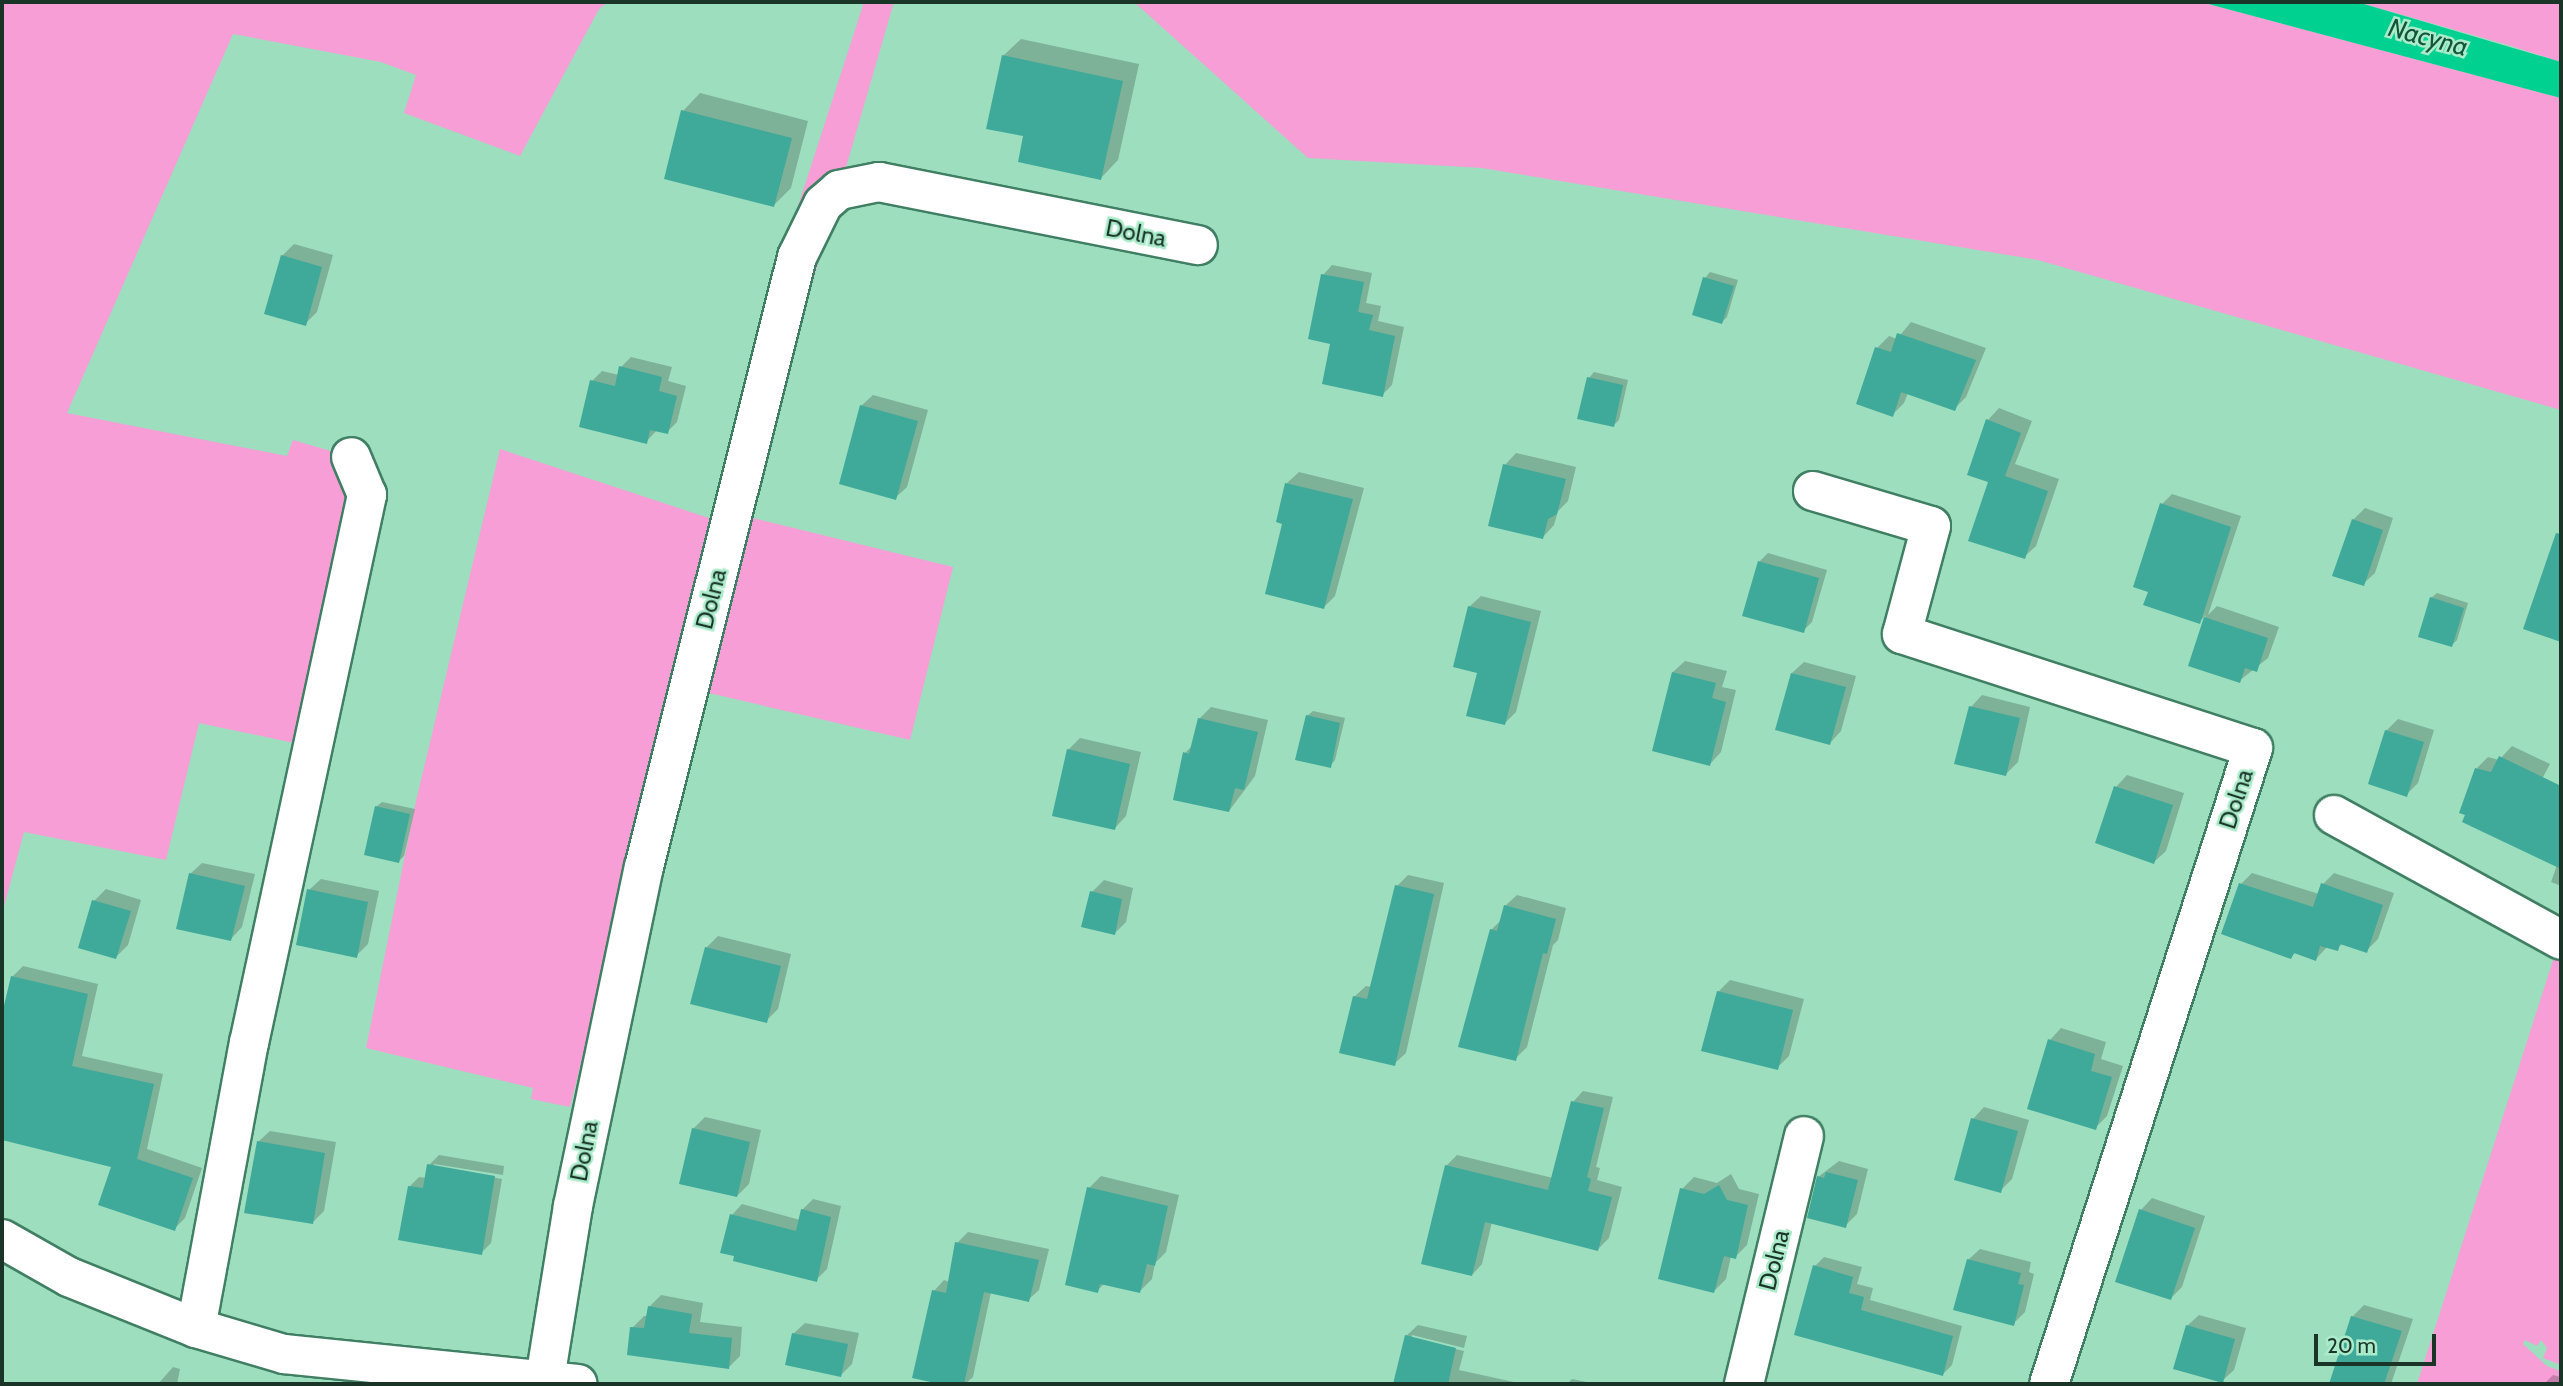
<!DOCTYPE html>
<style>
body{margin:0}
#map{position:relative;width:2563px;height:1386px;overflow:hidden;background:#9ddebe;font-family:Cabin,sans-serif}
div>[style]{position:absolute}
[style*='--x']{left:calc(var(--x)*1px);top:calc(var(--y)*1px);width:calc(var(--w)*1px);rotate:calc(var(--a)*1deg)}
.green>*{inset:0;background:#f79ed6}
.water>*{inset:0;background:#00d090}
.shadow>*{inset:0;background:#0003}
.building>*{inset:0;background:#3fa99a}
.roads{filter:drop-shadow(2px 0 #407f63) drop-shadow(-2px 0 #407f63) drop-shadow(0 2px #407f63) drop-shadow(0 -2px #407f63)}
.minor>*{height:38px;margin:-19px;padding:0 19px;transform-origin:19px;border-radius:19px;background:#fff}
span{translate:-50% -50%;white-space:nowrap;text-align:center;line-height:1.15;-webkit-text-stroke:5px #aaebca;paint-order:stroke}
.street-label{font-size:24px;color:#1a3428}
.water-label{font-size:26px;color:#13553b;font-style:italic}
.frame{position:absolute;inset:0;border:4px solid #1a3428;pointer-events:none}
.scale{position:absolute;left:2314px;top:1334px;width:122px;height:32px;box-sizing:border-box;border:4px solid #1a3428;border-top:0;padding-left:9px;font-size:21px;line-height:24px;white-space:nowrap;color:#1a3428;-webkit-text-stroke:5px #aaebca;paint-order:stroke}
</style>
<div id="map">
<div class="green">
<i style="clip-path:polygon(2px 2px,608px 2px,599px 9px,520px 156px,404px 113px,416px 75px,381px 62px,233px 34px,67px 413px,287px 456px,293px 440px,351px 457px,367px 495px,299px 744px,199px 723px,166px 860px,24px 832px,2px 914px)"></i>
<i style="clip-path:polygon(864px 2px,894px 2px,795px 343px,779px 265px)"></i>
<i style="clip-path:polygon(1134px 2px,2201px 2px,2561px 98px,2561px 410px,2038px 260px,1482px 168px,1308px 158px)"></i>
<i style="clip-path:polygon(2357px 2px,2561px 2px,2561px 62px,2508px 45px)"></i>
<i style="clip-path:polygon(500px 449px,715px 520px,570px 1107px,531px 1099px,533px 1088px,366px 1048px,416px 801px)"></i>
<i style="clip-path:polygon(753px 518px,953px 567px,910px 740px,709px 693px)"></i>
<i style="clip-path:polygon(2557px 948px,2561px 950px,2561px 1365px,2543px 1358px,2547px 1348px,2541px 1340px,2537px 1346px,2525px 1340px,2523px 1344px,2547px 1366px,2561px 1371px,2561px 1384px,2417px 1384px)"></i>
</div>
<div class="water">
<i style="clip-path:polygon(2201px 2px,2357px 2px,2561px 62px,2561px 98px)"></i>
</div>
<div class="shadow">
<i style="clip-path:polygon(1021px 39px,1139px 64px,1118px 160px,1101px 178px,1025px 135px,1003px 56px)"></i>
<i style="clip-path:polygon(700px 93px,808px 121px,791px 188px,774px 205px,683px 111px)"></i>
<i style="clip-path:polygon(294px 244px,333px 255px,317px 312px,305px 324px,282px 256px)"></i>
<i style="clip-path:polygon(1332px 265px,1372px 273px,1366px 303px,1381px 306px,1378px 321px,1404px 327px,1392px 385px,1382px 395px,1332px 342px,1323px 275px)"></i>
<i style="clip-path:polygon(1710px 272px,1738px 280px,1727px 317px,1722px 322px,1705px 278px)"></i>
<i style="clip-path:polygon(1911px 322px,1986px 348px,1966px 397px,1954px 409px,1908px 393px,1904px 403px,1892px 415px,1877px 348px,1889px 336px,1897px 339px)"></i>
<i style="clip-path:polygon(631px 357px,672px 367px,668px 381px,686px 386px,677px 422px,667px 432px,657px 430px,646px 442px,592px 381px,602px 371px,619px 375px,621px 367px)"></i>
<i style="clip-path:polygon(1594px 372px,1628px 380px,1619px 420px,1614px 425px,1589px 378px)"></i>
<i style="clip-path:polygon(873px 395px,928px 410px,907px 487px,895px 498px,861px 406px)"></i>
<i style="clip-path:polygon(1999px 408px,2032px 421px,2015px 464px,2059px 479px,2036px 546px,2024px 557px,1991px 480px,1988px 420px)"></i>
<i style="clip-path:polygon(1516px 453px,1576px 467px,1568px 501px,1558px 511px,1554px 525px,1543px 537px,1505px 465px)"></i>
<i style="clip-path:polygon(1299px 472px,1364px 488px,1335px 596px,1324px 607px,1284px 522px,1278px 521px,1287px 483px)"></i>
<i style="clip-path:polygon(2172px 494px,2241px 516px,2208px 615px,2217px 606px,2279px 627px,2268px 658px,2239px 681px,2190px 665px,2206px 615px,2199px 622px,2150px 591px,2162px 504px)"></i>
<i style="clip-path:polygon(2365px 508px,2393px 518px,2375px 573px,2363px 584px,2353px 520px)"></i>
<i style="clip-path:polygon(2561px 541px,2561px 641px,2525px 628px,2552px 551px)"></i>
<i style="clip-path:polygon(1768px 553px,1827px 570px,1812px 622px,1803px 631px,1759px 562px)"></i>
<i style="clip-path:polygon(2437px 593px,2468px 603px,2457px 640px,2452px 645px,2431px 598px)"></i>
<i style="clip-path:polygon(1481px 596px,1541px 611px,1516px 712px,1505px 723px,1479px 671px,1469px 607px)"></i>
<i style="clip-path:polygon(1685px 661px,1727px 671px,1722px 687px,1736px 690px,1721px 752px,1710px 764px,1673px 672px)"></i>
<i style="clip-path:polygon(1804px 662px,1856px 676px,1841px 731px,1830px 743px,1792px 673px)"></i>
<i style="clip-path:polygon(1982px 695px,2030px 707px,2018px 762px,2006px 774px,1971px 707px)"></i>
<i style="clip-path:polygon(1211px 707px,1268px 720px,1255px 776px,1229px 811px,1185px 753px,1193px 745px,1199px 719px)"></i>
<i style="clip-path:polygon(1313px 711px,1345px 718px,1335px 760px,1330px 766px,1307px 716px)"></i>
<i style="clip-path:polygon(2398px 719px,2434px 730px,2418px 783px,2406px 795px,2386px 731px)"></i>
<i style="clip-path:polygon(1080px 738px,1141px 752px,1126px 816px,1115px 828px,1068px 750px)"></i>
<i style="clip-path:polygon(2512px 746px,2550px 764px,2542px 779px,2543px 794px,2561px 801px,2561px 886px,2551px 882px,2557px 865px,2477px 768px,2488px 757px,2499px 760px)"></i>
<i style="clip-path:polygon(2127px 775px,2184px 793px,2166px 851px,2154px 862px,2116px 787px)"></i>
<i style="clip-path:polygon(382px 802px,415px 809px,404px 856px,399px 861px,376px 807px)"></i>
<i style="clip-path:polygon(202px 863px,255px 874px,242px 927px,231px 939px,190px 874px)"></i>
<i style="clip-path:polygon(2252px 873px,2319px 894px,2323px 884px,2334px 873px,2394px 893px,2378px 939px,2366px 951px,2343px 943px,2337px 949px,2328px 946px,2316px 959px,2296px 952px,2291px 957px,2241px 884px)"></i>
<i style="clip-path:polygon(1408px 875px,1444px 883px,1406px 1053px,1394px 1064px,1354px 997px,1366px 986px,1372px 987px,1397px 886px)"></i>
<i style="clip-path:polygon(321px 879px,379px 891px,368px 944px,356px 956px,309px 890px)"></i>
<i style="clip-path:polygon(1104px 880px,1133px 888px,1126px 922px,1114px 934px,1092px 892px)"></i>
<i style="clip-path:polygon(106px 889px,141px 900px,128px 945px,116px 957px,94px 901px)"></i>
<i style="clip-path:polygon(1517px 895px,1566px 908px,1558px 940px,1553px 945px,1527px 1047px,1515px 1059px,1491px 930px,1502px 919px,1505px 906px)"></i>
<i style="clip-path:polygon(718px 936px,791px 954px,778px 1009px,766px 1021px,706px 948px)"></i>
<i style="clip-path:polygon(23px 966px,98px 984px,82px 1056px,163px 1074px,147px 1149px,202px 1168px,185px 1218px,174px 1229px,113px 1165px,2px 1138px,2px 1092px,11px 1054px,2px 1051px,2px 1022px,12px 977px)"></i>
<i style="clip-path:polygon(1730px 980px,1804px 999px,1789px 1056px,1777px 1068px,1718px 992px)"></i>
<i style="clip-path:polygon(2061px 1028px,2106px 1042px,2101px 1059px,2123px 1066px,2107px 1116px,2095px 1128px,2050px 1040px)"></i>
<i style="clip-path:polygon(1583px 1091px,1613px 1097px,1596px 1167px,1600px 1168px,1597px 1180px,1622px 1187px,1609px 1238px,1598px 1249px,1492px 1222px,1482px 1264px,1472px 1275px,1446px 1166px,1457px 1155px,1553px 1178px,1573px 1102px)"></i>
<i style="clip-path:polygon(1984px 1107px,2029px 1120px,2012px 1179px,2000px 1191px,1973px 1119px)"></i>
<i style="clip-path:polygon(705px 1117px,761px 1130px,749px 1184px,737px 1196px,693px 1129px)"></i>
<i style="clip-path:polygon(270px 1131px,336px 1142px,324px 1211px,313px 1222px,258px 1142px)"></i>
<i style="clip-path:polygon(439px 1155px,504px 1166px,503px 1175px,434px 1164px,434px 1167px,502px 1179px,491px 1243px,481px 1253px,409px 1187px,419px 1177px,427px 1178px,429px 1165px)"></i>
<i style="clip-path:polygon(1839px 1161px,1868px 1169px,1857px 1214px,1845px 1226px,1818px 1177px)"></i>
<i style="clip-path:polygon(1731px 1174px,1739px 1189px,1759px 1194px,1747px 1245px,1735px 1257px,1731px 1256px,1726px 1279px,1714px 1291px,1682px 1189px,1694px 1177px,1717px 1183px)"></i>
<i style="clip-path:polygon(1101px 1176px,1179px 1195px,1166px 1252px,1155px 1263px,1152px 1279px,1140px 1291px,1105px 1283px,1097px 1291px,1089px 1188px)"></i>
<i style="clip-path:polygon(2152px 1198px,2205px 1216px,2182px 1287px,2171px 1298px,2141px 1210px)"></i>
<i style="clip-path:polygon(813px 1199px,841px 1206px,827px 1269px,816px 1280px,732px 1215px,742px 1204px,800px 1220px,802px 1210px)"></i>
<i style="clip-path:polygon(968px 1232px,1049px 1249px,1039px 1290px,1028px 1300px,991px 1292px,973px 1377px,965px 1384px,948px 1384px,914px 1377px,934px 1291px,944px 1280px,950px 1282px,957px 1243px)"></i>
<i style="clip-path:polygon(1980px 1249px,2031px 1262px,2029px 1272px,2034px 1274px,2025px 1312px,2013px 1324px,1968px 1260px)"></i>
<i style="clip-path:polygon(1824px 1257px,1862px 1267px,1857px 1284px,1873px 1288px,1870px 1300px,1962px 1326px,1952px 1365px,1943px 1374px,1797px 1333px,1815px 1266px)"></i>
<i style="clip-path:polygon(661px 1295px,703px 1303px,700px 1322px,742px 1327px,740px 1356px,728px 1368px,632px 1328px,644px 1316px,648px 1316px,649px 1307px)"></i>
<i style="clip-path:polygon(2364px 1305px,2413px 1319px,2391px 1384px,2331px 1383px,2352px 1317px)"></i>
<i style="clip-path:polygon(2199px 1315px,2246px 1328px,2234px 1370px,2222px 1381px,2187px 1326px)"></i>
<i style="clip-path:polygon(805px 1323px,859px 1333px,852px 1364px,840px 1376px,793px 1334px)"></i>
<i style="clip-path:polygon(1418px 1325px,1467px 1336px,1464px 1348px,1412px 1335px,1412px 1339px,1464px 1351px,1459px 1370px,1523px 1384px,1395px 1384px,1406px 1336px)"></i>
<i style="clip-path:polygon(173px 1367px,180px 1369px,177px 1384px,158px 1384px)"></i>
<i style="clip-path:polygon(2553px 1375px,2561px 1377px,2561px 1384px,2544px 1384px)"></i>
<i style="clip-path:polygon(1572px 1379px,1596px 1384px,1567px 1384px)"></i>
</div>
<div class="building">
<i style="clip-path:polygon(1002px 55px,1123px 81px,1101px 180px,1018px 162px,1023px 136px,986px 129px)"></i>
<i style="clip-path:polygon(681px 110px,792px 138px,774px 207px,664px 179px)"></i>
<i style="clip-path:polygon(281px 255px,322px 267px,306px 326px,264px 314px)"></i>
<i style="clip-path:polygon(1321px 274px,1364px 282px,1358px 312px,1373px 315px,1369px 330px,1395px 336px,1383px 397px,1322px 384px,1330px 344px,1308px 339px)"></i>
<i style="clip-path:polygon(1703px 277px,1734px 286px,1722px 324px,1692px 315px)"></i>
<i style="clip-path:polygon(1897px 333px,1976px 360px,1955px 411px,1901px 392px,1893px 417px,1856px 404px,1875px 347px,1891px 352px)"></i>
<i style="clip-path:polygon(619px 366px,662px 377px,659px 391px,677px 396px,668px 434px,650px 430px,647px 444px,579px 427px,590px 380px,615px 386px)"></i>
<i style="clip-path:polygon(1587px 377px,1623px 385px,1614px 427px,1577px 419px)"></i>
<i style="clip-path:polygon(860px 405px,918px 421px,896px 500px,839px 484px)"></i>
<i style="clip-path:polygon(1986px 419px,2021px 433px,2005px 476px,2048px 491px,2025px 559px,1968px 541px,1988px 482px,1967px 475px)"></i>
<i style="clip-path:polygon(1503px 464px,1566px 479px,1557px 514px,1548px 519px,1543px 539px,1488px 526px)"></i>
<i style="clip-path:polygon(1285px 483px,1353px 499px,1324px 609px,1265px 594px,1282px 524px,1276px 522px)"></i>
<i style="clip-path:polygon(2160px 503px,2231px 527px,2200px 624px,2143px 605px,2148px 592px,2133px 587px)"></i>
<i style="clip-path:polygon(2352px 519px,2383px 530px,2364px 586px,2332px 576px)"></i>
<i style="clip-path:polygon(2556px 533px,2561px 534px,2561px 642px,2523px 629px)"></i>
<i style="clip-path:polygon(1758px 561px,1819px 578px,1804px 633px,1742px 616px)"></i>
<i style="clip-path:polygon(2430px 597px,2464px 608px,2452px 647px,2418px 637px)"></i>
<i style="clip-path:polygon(1468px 606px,1531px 622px,1505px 725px,1466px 716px,1477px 673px,1453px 667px)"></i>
<i style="clip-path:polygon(2204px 617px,2268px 638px,2257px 672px,2245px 668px,2240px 683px,2188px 666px)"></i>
<i style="clip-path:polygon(1672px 672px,1716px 683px,1712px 698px,1726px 702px,1710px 766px,1652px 751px)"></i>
<i style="clip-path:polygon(1791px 673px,1846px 687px,1830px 745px,1775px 730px)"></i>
<i style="clip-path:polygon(1969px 706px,2020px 718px,2006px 776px,1954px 764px)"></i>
<i style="clip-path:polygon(1306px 715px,1340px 723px,1331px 768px,1295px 760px)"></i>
<i style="clip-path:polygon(1198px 718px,1258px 732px,1244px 790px,1235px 788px,1229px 812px,1173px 800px,1183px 752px,1189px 754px)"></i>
<i style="clip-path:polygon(2385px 730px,2424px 742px,2407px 797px,2368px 784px)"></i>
<i style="clip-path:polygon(1067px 749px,1130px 764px,1115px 830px,1052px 816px)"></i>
<i style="clip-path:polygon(2499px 756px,2561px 786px,2561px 869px,2462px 822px,2465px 815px,2459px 813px,2475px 768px,2491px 772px)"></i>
<i style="clip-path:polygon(2114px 786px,2173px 805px,2154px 864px,2095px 843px)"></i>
<i style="clip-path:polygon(375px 806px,410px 814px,399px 863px,364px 855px)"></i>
<i style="clip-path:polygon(189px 873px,245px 886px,231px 941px,176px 929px)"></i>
<i style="clip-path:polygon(2239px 883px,2313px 907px,2321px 883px,2383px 905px,2367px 953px,2340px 944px,2338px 951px,2320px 946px,2316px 961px,2294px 953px,2291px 959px,2221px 934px)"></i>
<i style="clip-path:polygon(1395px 885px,1434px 894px,1395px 1066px,1339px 1053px,1353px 996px,1367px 999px)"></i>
<i style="clip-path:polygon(307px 889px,368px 902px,357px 958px,296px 945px)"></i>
<i style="clip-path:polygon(1090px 891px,1122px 899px,1115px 935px,1081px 927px)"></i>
<i style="clip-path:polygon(92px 900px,131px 911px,116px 959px,78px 948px)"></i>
<i style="clip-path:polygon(1504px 905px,1556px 919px,1547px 954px,1543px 953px,1516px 1061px,1458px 1047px,1490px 929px,1497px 931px)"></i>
<i style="clip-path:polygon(705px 947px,781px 966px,767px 1023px,690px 1004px)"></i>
<i style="clip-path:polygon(11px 976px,88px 994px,72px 1066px,154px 1084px,137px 1159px,193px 1178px,175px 1231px,98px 1205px,111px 1167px,2px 1140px,2px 1014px)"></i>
<i style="clip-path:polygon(1717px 991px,1793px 1010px,1778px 1070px,1701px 1051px)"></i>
<i style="clip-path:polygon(2048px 1039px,2095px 1054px,2091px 1071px,2112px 1077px,2096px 1130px,2027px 1109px)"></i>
<i style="clip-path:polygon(1571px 1101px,1604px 1108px,1587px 1177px,1591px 1179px,1588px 1191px,1612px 1197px,1598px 1251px,1485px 1222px,1472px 1276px,1421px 1264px,1445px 1165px,1548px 1190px)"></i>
<i style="clip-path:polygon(1971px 1118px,2018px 1131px,2001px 1193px,1954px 1180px)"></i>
<i style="clip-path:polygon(692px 1128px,750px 1142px,737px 1197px,679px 1184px)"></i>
<i style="clip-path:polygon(257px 1141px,325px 1153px,313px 1224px,244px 1213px)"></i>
<i style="clip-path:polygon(427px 1164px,495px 1176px,482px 1255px,398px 1240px,408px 1186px,423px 1188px)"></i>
<i style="clip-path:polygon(1826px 1172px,1858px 1180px,1846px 1228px,1807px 1218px,1817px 1176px,1824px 1178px)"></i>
<i style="clip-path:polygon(1719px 1185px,1727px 1200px,1748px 1205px,1736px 1259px,1724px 1256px,1714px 1293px,1658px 1279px,1680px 1188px,1704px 1194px)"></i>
<i style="clip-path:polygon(1087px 1187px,1168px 1206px,1155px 1266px,1147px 1264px,1140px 1293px,1100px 1284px,1098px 1293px,1065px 1285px)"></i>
<i style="clip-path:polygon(801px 1209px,831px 1217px,817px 1282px,733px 1261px,734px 1256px,720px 1253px,730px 1214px,796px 1231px)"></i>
<i style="clip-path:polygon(2139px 1209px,2195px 1228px,2171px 1300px,2115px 1282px)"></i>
<i style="clip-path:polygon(955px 1242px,1039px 1260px,1029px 1302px,984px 1292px,964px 1384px,940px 1384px,912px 1378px,932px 1290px,946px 1293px)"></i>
<i style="clip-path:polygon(1967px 1259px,2021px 1273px,2018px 1284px,2024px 1285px,2014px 1326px,1953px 1310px)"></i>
<i style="clip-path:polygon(1813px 1265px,1853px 1277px,1849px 1293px,1864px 1297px,1861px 1310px,1953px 1336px,1943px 1376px,1794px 1335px)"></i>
<i style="clip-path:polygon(648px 1306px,692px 1314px,689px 1333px,732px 1338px,729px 1369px,627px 1355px,630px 1327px,644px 1328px)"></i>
<i style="clip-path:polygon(2351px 1316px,2402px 1331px,2384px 1384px,2329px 1384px)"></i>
<i style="clip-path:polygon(2186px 1325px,2235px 1339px,2223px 1383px,2173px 1369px)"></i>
<i style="clip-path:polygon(792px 1333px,848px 1344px,841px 1377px,785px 1365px)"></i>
<i style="clip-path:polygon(1405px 1335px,1456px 1348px,1448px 1384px,1393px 1384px)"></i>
</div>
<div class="roads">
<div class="minor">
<i style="--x:1813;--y:491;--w:123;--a:16.5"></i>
<i style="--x:1931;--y:526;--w:112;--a:105"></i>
<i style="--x:1902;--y:634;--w:369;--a:18"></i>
<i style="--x:2253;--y:748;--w:668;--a:107.78"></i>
<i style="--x:2334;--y:815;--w:259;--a:28.8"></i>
<i style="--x:2;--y:1239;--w:77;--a:29.6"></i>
<i style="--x:69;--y:1277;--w:137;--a:21.9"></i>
<i style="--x:196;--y:1328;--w:92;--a:16.5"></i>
<i style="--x:284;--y:1354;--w:295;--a:5.8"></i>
<i style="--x:196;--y:1328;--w:290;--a:-79.5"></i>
<i style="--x:249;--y:1043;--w:561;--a:-77.85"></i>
<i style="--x:367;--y:495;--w:41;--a:-112.8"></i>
<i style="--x:545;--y:1379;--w:175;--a:-80.8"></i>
<i style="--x:573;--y:1206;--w:346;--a:-78.2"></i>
<i style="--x:644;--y:867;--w:629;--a:-75.92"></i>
<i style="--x:797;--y:257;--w:59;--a:-63.9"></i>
<i style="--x:823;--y:204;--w:21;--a:-41"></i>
<i style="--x:839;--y:190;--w:41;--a:-11.3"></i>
<i style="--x:879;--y:182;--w:325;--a:11.2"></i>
<i style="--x:1744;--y:1384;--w:255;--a:-76.4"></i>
</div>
</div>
<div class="street-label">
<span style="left:1136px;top:233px;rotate:11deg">Dolna</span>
<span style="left:711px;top:599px;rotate:-76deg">Dolna</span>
<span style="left:2236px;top:799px;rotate:-72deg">Dolna</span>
<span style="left:584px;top:1151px;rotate:-79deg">Dolna</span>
<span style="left:1774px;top:1260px;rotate:-76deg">Dolna</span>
</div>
<div class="water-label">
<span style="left:2428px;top:38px;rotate:15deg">Nacyna</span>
</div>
<div class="frame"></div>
<div class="scale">20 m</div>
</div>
